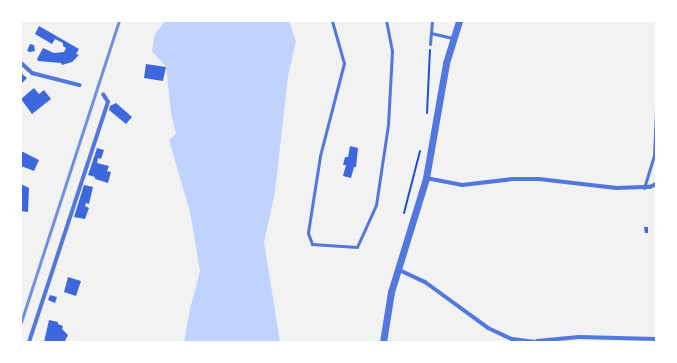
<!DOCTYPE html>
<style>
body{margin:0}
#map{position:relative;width:677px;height:363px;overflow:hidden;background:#f2f2f2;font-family:"PT Sans",sans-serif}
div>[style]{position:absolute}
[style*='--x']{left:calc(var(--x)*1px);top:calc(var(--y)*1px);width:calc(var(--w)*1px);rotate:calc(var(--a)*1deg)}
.water>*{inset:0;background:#bfd3fe}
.building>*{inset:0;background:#3d67dc}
.path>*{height:2px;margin:-1px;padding:0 1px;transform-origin:1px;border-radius:1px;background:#1d4ed8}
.service>*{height:3px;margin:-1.5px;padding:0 1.5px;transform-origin:1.5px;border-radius:1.5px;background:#5277de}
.minor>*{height:4px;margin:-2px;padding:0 2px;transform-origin:2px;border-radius:2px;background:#5277de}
.tertiary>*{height:7px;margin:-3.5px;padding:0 3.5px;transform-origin:3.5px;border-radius:3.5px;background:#5277de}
.rail>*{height:3px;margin:-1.5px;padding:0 1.5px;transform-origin:1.5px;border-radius:1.5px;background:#7290e2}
span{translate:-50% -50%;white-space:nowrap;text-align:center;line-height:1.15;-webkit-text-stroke:4px #fff;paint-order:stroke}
.frame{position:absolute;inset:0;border:22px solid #fff;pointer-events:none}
</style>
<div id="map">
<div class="water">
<i style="clip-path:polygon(165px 21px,289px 21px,296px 41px,288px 76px,275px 192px,264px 242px,280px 342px,184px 342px,190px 309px,200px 271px,190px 212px,169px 140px,176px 134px,171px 113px,166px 67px,152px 51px,155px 34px)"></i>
</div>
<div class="building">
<i style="clip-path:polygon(39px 26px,79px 49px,76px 54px,79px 55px,72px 62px,62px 65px,61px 63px,38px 61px,37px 59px,43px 48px,54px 53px,64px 52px,66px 48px,63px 46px,63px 43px,55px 39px,52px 44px,35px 34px)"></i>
<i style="clip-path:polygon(30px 44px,34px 45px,35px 51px,30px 52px,27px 51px)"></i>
<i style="clip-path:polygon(146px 64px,166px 67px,163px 81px,144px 78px)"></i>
<i style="clip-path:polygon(21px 73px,27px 78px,21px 84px)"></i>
<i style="clip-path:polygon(34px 88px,39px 94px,44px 90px,51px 99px,32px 114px,21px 99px)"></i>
<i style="clip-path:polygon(116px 103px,132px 117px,126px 124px,109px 110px,110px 106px)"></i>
<i style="clip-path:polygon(350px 146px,358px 148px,356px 167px,354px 167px,351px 178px,343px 176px,346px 165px,343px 165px,345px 157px,348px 157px)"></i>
<i style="clip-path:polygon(97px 148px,104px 150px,101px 159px,98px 158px,97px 163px,109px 166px,107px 171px,111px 172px,108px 183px,95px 179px,95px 177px,88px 175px)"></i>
<i style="clip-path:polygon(21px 151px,39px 160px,34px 171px,21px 166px)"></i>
<i style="clip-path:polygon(21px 184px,29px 188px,28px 212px,21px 211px)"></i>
<i style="clip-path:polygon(84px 185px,93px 187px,89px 204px,86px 203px,85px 206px,89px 208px,85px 219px,74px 217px)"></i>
<i style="clip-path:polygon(644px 227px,648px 227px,648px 233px,645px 233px)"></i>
<i style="clip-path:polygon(68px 277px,81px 281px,76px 296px,64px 292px)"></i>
<i style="clip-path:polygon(50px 295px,57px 297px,55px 303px,48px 300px)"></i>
<i style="clip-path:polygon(49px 320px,58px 322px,58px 324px,63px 326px,62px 329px,68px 335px,65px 341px,44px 342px)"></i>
</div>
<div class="path">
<i style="--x:427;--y:113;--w:63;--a:-87.3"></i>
<i style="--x:404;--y:213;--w:64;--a:-75.5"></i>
</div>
<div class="service">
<i style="--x:332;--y:21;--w:44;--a:74.1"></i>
<i style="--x:344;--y:63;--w:96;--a:104.5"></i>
<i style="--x:320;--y:156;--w:78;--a:98.9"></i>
<i style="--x:308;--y:233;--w:12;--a:70"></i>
<i style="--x:312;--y:244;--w:45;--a:3.8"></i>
<i style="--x:357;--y:247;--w:46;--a:-65.7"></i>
<i style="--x:376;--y:205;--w:81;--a:-81.5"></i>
<i style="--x:388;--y:125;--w:74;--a:-86.9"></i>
<i style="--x:392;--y:51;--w:31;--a:-101"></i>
<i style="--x:431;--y:33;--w:23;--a:13"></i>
<i style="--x:430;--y:44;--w:23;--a:-85"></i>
<i style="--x:644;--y:188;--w:34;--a:-73"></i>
<i style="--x:654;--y:155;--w:44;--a:-87.4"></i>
</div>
<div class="minor">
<i style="--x:21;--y:63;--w:15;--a:42"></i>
<i style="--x:32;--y:73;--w:49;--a:14.3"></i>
<i style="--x:426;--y:178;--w:37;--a:11"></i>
<i style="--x:462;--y:185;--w:51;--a:-6.7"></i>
<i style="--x:513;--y:179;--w:26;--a:0"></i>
<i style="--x:539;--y:179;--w:78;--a:6.7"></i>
<i style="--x:616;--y:188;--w:34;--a:-2"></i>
<i style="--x:650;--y:187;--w:7;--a:-27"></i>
<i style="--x:397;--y:269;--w:31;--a:25"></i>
<i style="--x:425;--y:282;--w:78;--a:36.1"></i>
<i style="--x:488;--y:328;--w:26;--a:25"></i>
<i style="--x:512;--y:339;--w:26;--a:7"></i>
<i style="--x:537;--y:341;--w:42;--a:-5.4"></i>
<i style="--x:579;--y:337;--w:77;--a:1.5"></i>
<i style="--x:29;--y:342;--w:253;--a:-71.8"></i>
<i style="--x:108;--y:102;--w:9;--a:-122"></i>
</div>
<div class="tertiary">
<i style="--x:383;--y:342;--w:51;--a:-80.9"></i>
<i style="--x:391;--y:292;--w:119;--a:-72.9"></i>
<i style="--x:426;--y:178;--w:117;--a:-80.1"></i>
<i style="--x:446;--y:63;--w:44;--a:-72.8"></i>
</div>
<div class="rail">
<i style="--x:21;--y:322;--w:317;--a:-72"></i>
</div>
<div class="frame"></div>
</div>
